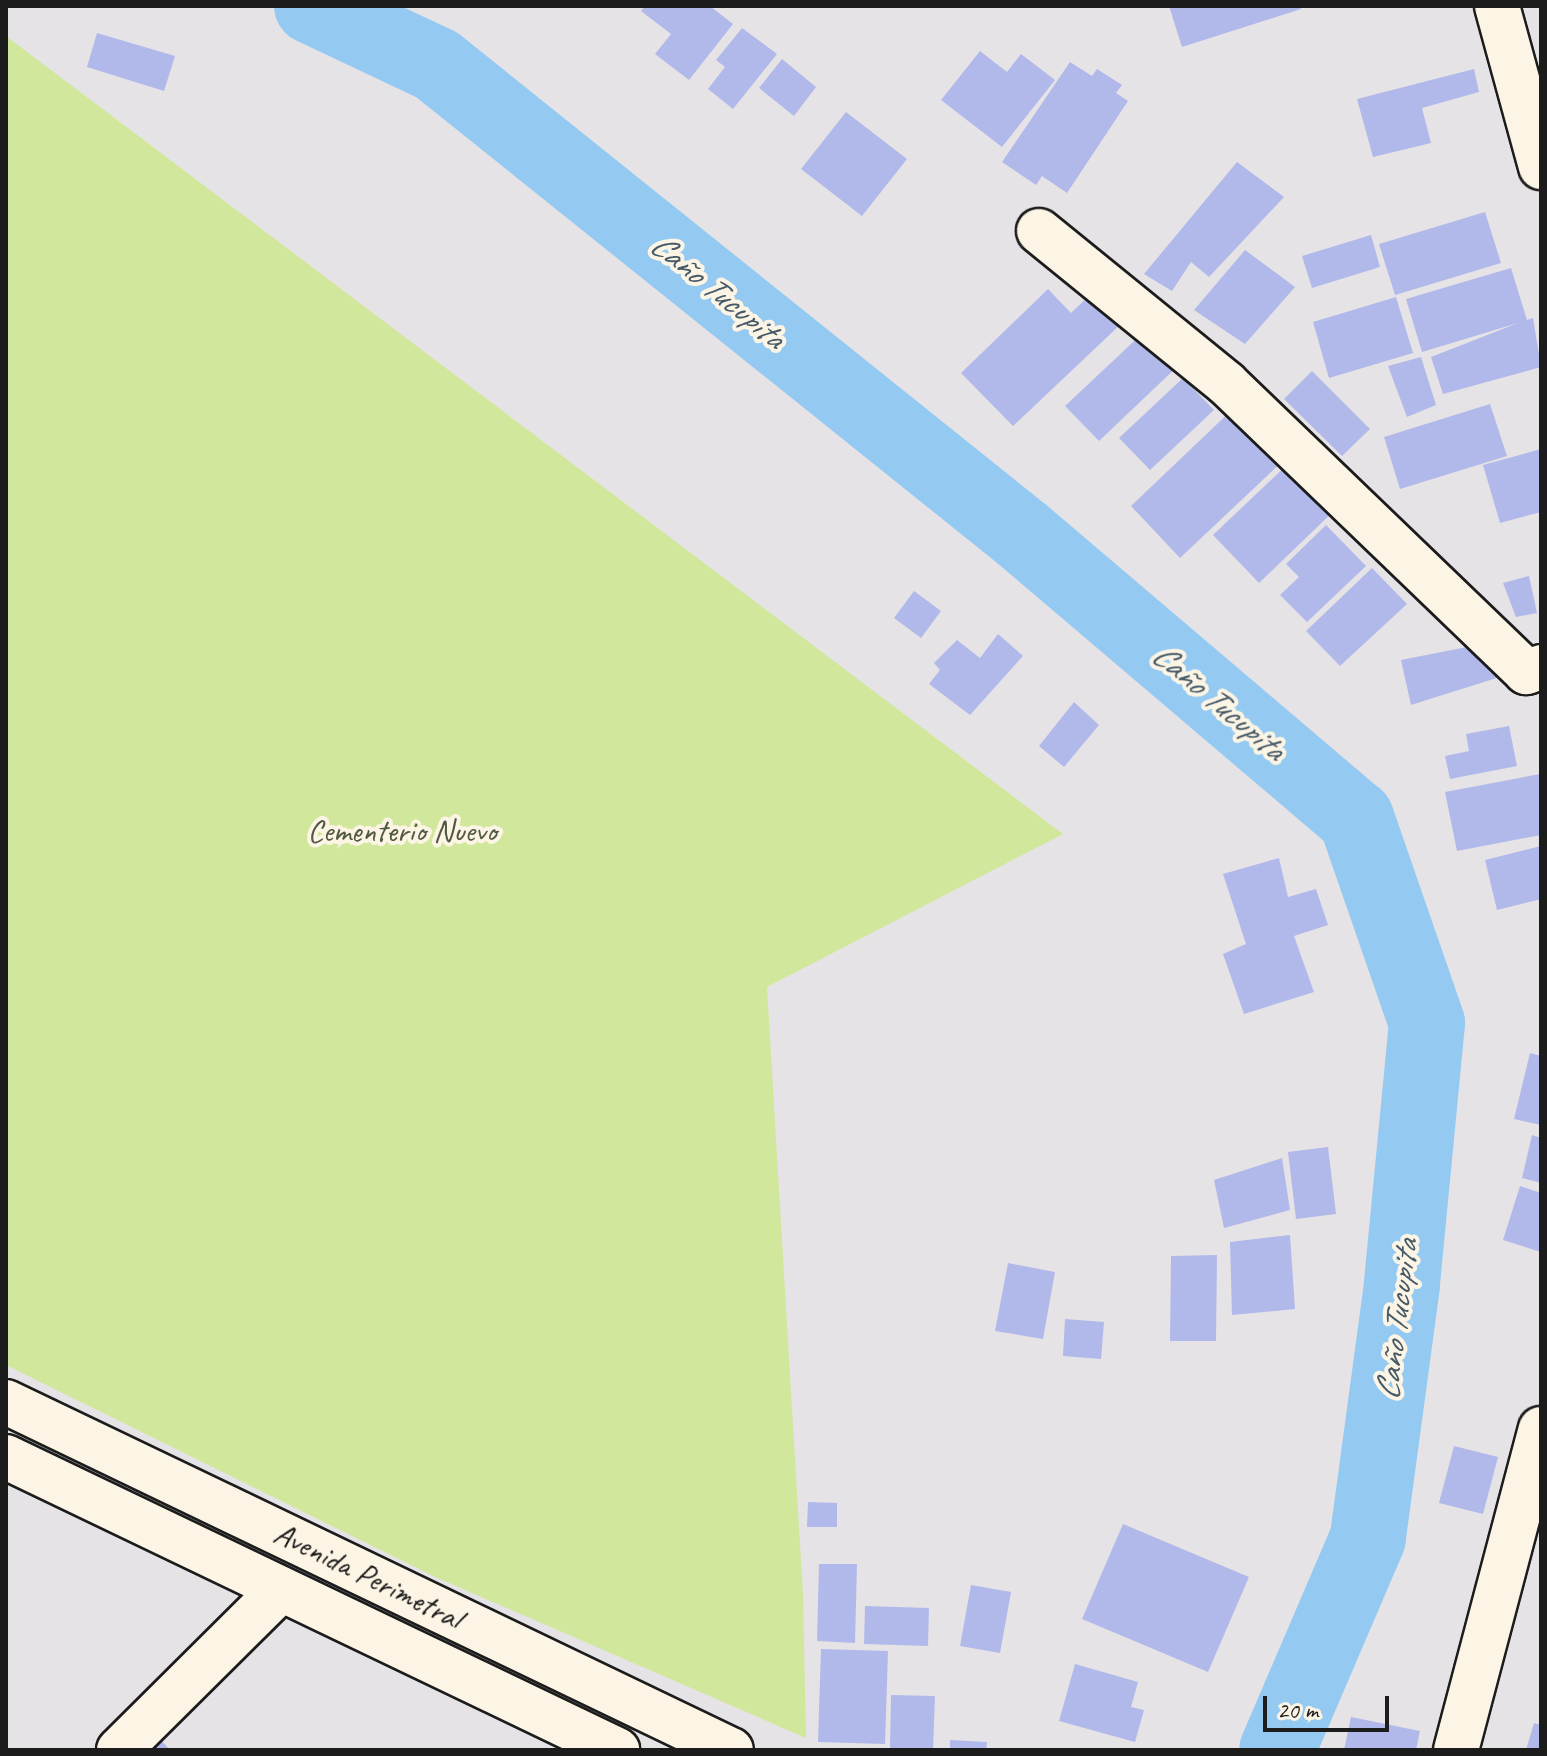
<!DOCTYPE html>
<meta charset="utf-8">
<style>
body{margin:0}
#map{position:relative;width:1547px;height:1756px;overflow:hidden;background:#e6e3e6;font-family:Caveat,sans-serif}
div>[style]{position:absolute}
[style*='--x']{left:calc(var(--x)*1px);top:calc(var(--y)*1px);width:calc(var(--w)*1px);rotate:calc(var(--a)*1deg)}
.green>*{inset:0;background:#d1e79b}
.river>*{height:76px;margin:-38px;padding:0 38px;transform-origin:38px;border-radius:38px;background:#94caf2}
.building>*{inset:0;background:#b1b9ea}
.roads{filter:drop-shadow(2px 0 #1c1c1c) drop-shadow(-2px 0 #1c1c1c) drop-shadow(0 2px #1c1c1c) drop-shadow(0 -2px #1c1c1c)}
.minor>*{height:44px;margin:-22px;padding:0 22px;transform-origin:22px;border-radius:22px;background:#fcf5e5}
span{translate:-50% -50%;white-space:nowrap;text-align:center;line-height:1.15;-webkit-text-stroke:8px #fcf5e5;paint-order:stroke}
.park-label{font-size:32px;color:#525942}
.street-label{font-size:32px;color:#1c1c1c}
.water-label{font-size:34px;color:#465967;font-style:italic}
.frame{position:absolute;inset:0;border:8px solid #1c1c1c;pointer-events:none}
.scale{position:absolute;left:1263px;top:1696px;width:126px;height:36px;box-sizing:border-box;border:4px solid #1c1c1c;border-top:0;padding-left:10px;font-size:24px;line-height:28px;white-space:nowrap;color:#1c1c1c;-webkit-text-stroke:6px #fcf5e5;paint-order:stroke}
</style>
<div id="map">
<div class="green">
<i style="clip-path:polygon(6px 36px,1063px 834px,767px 987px,803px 1594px,806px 1738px,433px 1576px,6px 1365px)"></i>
</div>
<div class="river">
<i style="--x:312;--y:6;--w:138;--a:25.3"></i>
<i style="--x:437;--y:65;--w:751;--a:38.73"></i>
<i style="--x:1023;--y:535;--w:437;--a:40.4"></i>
<i style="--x:1356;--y:818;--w:217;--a:70.9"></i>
<i style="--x:1427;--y:1023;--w:263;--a:95.5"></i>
<i style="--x:1402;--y:1285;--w:255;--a:97.7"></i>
<i style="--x:1368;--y:1538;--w:231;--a:113.2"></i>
</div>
<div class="building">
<i style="clip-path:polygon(645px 6px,710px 6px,733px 24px,689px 80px,655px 54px,671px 34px,641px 11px)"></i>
<i style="clip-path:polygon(1169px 6px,1300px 6px,1301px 9px,1182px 47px)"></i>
<i style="clip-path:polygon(742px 28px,777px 54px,733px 109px,708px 89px,725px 67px,716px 60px)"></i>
<i style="clip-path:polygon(97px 33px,175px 56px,164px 91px,87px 67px)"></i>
<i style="clip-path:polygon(980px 51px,1007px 72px,1021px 54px,1055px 80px,1002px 147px,941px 100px)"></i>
<i style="clip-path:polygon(782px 59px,816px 87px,794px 116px,759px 88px)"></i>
<i style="clip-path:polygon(1070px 62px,1092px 76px,1097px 69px,1122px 85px,1116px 93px,1128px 101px,1067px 193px,1042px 176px,1036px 185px,1002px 162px)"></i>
<i style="clip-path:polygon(1474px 69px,1479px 92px,1422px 108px,1431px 143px,1373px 157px,1357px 99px)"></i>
<i style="clip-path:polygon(846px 112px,907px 159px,862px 216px,801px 169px)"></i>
<i style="clip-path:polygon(1237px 162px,1284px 197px,1209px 277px,1191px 262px,1172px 291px,1144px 274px)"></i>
<i style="clip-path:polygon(1485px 212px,1501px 263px,1395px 295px,1379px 244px)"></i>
<i style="clip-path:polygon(1371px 235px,1380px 267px,1312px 288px,1302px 256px)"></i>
<i style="clip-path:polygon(1245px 250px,1295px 287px,1245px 344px,1194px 310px)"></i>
<i style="clip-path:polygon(1511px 268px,1527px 320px,1533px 318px,1541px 367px,1443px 394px,1431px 357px,1518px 323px,1422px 352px,1406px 299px)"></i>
<i style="clip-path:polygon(1048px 289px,1071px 313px,1093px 292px,1122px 323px,1013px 426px,961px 373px)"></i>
<i style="clip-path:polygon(1396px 297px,1413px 353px,1329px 378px,1313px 322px)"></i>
<i style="clip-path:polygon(1147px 329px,1180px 364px,1099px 441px,1065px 406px)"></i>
<i style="clip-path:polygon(1421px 357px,1436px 405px,1407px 417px,1388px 366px)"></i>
<i style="clip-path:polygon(1312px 371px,1370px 429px,1342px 456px,1284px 399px)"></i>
<i style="clip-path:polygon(1183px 378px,1214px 410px,1150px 470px,1119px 438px)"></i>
<i style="clip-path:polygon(1490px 404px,1507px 456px,1400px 489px,1384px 437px)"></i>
<i style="clip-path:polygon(1236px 406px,1286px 458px,1180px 558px,1131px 506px)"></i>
<i style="clip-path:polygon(1541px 449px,1541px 512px,1500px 523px,1483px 465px)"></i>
<i style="clip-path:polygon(1291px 461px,1337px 508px,1259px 583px,1213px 535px)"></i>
<i style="clip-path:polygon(1326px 525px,1366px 566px,1307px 622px,1280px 595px,1299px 577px,1286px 564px)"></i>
<i style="clip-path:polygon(1372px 568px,1407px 604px,1340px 666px,1306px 631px)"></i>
<i style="clip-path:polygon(1529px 576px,1537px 613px,1516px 617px,1503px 583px)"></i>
<i style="clip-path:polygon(914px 591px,941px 611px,921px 638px,894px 618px)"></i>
<i style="clip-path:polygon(998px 634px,1023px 656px,970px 715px,929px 684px,940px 670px,934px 663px,957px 640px,980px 658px)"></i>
<i style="clip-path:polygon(1467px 647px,1503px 676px,1411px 705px,1401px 660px)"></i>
<i style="clip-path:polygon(1074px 702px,1099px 725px,1064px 767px,1039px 746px)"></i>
<i style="clip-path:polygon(1509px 726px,1517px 766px,1450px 779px,1445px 756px,1469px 751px,1466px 734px)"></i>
<i style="clip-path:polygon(1540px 774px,1541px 835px,1457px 851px,1445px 792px)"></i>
<i style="clip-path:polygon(1541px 846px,1541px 899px,1497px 910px,1485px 860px)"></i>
<i style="clip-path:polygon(1279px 858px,1288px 897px,1316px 889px,1328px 925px,1294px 936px,1314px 992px,1244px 1014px,1223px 954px,1246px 944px,1223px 874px)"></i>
<i style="clip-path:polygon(1530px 1053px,1541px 1056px,1541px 1125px,1514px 1119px)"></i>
<i style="clip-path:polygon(1532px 1135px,1541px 1138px,1541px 1183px,1522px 1178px)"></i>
<i style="clip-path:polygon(1328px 1147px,1336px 1214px,1296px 1219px,1288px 1152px)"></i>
<i style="clip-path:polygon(1282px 1158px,1290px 1210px,1224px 1228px,1214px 1180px)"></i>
<i style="clip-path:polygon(1520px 1186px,1541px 1193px,1541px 1252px,1503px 1240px)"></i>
<i style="clip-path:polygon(1290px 1235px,1295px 1309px,1232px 1315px,1230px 1242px)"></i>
<i style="clip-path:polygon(1217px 1255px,1216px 1341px,1170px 1341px,1171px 1256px)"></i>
<i style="clip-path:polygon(1008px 1263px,1055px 1272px,1043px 1339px,995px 1331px)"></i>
<i style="clip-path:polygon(1065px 1319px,1104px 1322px,1101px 1359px,1063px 1356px)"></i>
<i style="clip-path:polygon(1454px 1446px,1498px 1457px,1483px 1514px,1439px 1503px)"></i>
<i style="clip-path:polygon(808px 1502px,837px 1503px,837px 1527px,807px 1527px)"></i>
<i style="clip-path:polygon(1123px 1524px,1249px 1577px,1208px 1672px,1082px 1619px)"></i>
<i style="clip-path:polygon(819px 1564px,857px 1564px,855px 1643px,817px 1641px)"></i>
<i style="clip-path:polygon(971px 1585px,1011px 1592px,1000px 1653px,960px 1646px)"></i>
<i style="clip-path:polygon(865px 1606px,929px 1608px,928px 1646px,864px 1644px)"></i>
<i style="clip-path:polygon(821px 1649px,888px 1651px,885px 1744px,818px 1742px)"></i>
<i style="clip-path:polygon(1075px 1664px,1138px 1682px,1131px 1707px,1144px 1710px,1135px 1742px,1059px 1721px)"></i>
<i style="clip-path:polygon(891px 1695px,935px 1696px,933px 1750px,890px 1750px)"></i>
<i style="clip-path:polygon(1351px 1717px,1420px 1731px,1416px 1750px,1344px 1750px)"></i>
<i style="clip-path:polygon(1534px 1723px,1541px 1725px,1541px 1750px,1526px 1750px)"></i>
<i style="clip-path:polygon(159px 1738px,170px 1750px,148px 1750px)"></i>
<i style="clip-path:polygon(950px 1740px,987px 1742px,986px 1750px,950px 1750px)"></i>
</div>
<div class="roads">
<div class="minor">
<i style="--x:1497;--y:6;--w:167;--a:74.7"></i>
<i style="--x:1039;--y:231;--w:241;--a:39.1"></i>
<i style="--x:1226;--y:383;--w:417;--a:43.9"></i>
<i style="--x:1526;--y:672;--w:16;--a:-18"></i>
<i style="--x:6;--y:1402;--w:804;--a:25.64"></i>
<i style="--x:6;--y:1457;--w:678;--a:25.62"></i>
<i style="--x:119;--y:1750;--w:228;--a:-44.8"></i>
<i style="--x:1456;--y:1750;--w:332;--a:-75.2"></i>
</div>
</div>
<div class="park-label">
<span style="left:402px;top:831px">Cementerio Nuevo</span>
</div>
<div class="street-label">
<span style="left:368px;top:1576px;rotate:26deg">Avenida Perimetral</span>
</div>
<div class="water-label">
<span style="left:718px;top:290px;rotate:39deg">Caño Tucupita</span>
<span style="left:1219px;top:701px;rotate:40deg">Caño Tucupita</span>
<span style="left:1396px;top:1320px;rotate:-83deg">Caño Tucupita</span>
</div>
<div class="frame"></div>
<div class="scale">20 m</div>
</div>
